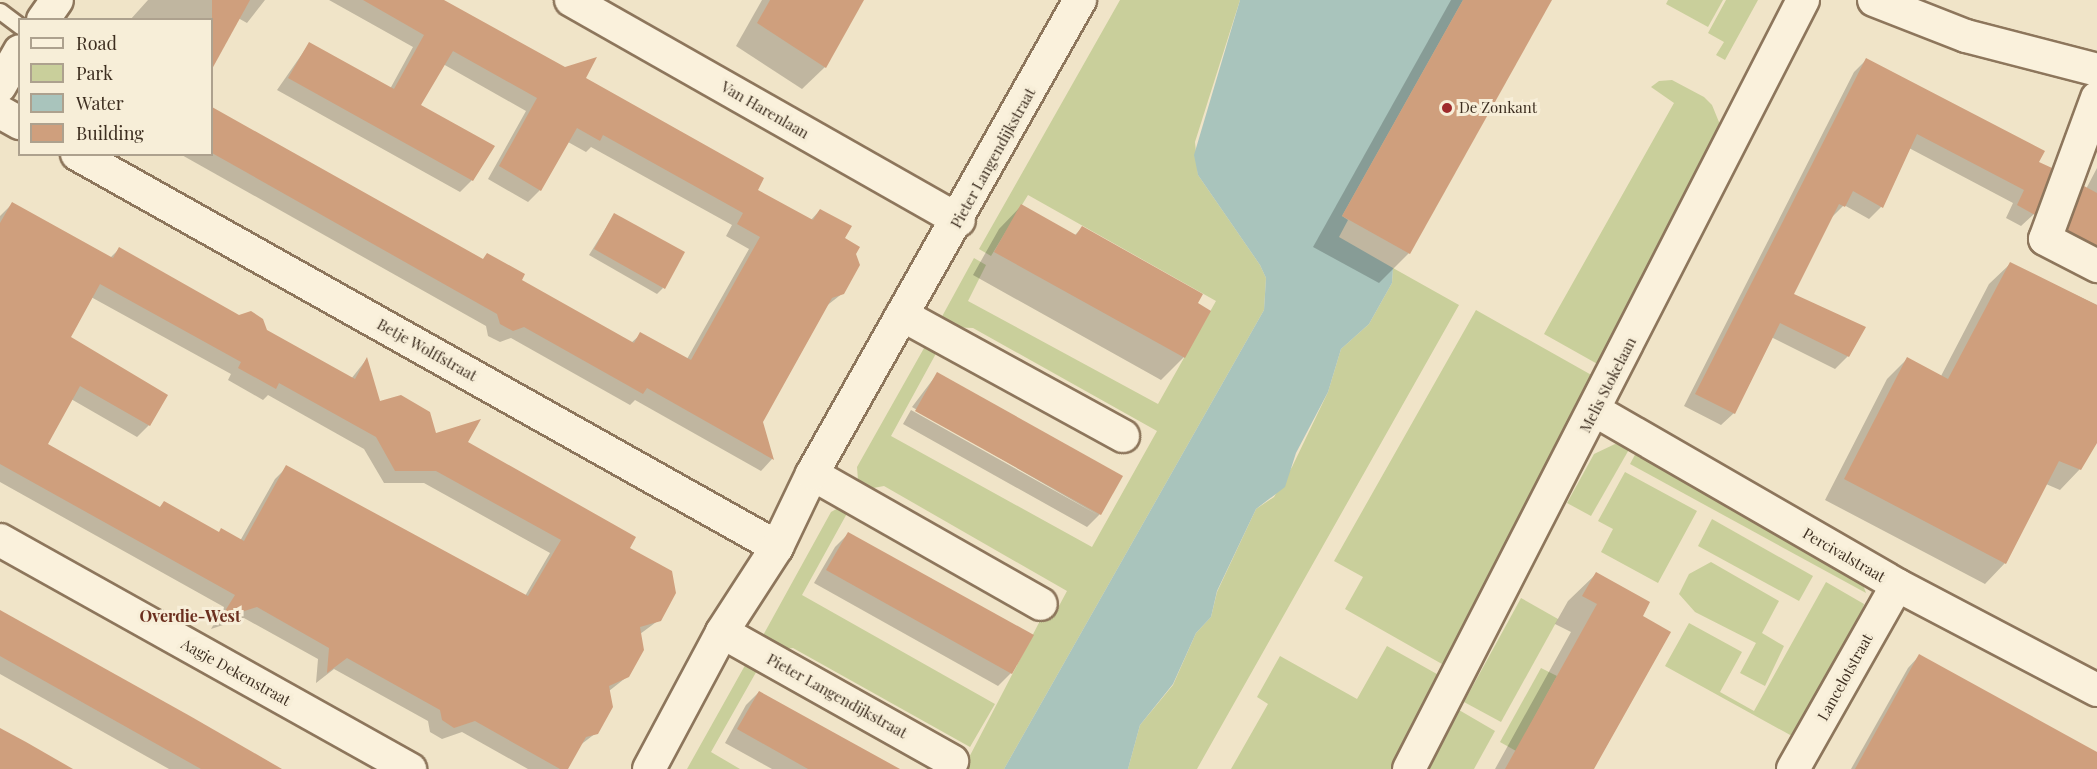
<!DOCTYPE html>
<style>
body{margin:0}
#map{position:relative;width:2097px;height:769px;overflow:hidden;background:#f0e4c8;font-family:"Playfair Display",serif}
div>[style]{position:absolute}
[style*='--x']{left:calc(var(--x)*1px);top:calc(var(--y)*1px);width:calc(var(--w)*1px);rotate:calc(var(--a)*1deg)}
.green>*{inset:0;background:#c9cf9b}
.water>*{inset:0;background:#a9c4bc}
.shadow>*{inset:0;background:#0003}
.building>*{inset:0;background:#cf9f7d}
.roads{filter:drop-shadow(2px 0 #8d765c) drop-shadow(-2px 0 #8d765c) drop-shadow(0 2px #8d765c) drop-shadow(0 -2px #8d765c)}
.lane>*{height:15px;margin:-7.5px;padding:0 7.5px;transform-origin:7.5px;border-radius:7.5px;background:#faf1dc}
.street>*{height:32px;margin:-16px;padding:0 16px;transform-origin:16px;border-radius:16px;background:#faf1dc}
.dots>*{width:16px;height:16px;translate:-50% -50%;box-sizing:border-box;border:3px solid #f7eed8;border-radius:50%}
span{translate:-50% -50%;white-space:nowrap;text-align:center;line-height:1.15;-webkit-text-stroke:6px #f7eed8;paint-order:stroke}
.poi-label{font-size:15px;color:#3d2e20}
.left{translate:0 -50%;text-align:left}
.street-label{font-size:15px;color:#3d2e20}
.neighbourhood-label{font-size:16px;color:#6b2e1e;font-weight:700}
.legend{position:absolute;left:18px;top:18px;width:195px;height:138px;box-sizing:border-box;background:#f7eed8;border:2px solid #ada18e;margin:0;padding:8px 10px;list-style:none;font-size:18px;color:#3d2e20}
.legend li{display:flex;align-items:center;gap:12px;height:30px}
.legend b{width:30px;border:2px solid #ada18e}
</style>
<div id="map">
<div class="green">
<i style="clip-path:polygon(1120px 0,1240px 0,1195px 142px,1198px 175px,1260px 265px,1266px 278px,1264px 310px,1004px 769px,963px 769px,1043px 615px,1052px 619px,1067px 591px,884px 486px,868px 489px,858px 480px,857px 467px,928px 341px,939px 348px,891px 436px,1092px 547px,1157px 431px,973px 328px,949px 327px,939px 322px,974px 258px,986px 265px,968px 301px,1158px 404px,1216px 301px,1028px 195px,991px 256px,979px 249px)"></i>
<i style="clip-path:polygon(1668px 0,1723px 0,1708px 27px,1666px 4px)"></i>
<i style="clip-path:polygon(1726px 0,1758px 0,1725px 60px,1716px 55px,1724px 42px,1708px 33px)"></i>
<i style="clip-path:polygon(1672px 80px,1704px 97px,1712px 105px,1721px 127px,1601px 366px,1544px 334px,1674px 103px,1651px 87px,1659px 81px)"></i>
<i style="clip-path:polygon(1393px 268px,1459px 305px,1197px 769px,1128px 769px,1140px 725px,1173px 685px,1196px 633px,1211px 617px,1217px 592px,1256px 509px,1274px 497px,1292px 467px,1328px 392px,1341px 349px,1369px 324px,1392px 283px)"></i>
<i style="clip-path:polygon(1476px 310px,1595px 377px,1449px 668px,1345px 609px,1363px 577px,1334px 561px)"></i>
<i style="clip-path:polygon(1615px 444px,1631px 446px,1591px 516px,1567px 503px,1594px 454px)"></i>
<i style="clip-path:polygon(1638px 449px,1861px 579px,1866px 593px,1630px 464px)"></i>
<i style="clip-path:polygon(1625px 472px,1697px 511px,1658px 583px,1601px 552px,1613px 529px,1598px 521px)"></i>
<i style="clip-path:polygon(840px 507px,850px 508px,802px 595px,995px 704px,970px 747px,793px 648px,774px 650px,760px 641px,831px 512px)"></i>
<i style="clip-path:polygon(1712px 519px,1813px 576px,1799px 601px,1698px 546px)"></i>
<i style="clip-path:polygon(1711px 562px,1779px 601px,1762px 633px,1784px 646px,1765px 686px,1740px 673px,1756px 643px,1695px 612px,1679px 594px,1689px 574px)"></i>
<i style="clip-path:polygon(1826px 582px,1864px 604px,1863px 608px,1792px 736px,1665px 666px,1689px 623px,1742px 652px,1720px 692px,1754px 711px)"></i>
<i style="clip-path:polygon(1521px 598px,1558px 619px,1501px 722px,1464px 702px)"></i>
<i style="clip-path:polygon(1387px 646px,1444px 678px,1392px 769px,1231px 769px,1268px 704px,1257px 697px,1280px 656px,1357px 699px)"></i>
<i style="clip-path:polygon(748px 660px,759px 667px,711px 752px,740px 769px,687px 769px)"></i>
<i style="clip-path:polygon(1541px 668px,1557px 676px,1516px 751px,1500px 742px)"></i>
<i style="clip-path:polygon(1459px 710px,1495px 731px,1474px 769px,1427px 769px)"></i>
</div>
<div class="water">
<i style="clip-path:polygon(1240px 0,1463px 0,1342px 216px,1348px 220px,1339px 237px,1393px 268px,1392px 283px,1369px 324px,1341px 349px,1328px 392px,1296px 453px,1285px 487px,1256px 509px,1217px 591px,1211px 617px,1196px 633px,1173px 684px,1140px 725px,1128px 769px,1004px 769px,1264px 310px,1266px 278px,1260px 265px,1198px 175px,1194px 155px)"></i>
</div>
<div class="shadow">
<i style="clip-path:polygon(148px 0,265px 0,247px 23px,238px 18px,212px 66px,212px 20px,130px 20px)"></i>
<i style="clip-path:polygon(329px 0,441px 0,584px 79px,756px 190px,811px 220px,820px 210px,855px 254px,843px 293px,825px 307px,761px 422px,772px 459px,761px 471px,635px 400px,630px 405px,511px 338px,500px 342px,488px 336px,486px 326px,180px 154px,212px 154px,212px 109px,631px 343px,641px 334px,687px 359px,749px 249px,726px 236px,732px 225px,591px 147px,586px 152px,568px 142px,540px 190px,528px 202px,488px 179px,526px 111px,443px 64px,419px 105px,472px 180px,460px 192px,277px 90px,309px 44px,390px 89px,413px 47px)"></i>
<i style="clip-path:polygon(762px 0,862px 0,825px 67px,802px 89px,736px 46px)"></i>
<i style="clip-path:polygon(1451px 0,1551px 0,1409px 253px,1379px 283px,1313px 247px)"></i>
<i style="clip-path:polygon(1866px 60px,2037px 162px,2034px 214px,2021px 226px,2006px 218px,2013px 203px,1909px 148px,1881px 207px,1869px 219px,1844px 205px,1830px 219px,1792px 295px,1848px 356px,1835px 369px,1771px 337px,1734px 413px,1721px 425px,1684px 406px,1854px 72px)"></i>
<i style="clip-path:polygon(2097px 168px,2097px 272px,2052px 247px,2068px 204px,2086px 189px)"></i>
<i style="clip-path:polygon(evenodd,12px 204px,110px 258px,119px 249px,351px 379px,366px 360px,379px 403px,435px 435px,466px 442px,628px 548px,659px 620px,640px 634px,628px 676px,609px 691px,596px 733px,579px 746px,566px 769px,528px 769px,462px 732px,442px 739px,430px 732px,428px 721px,334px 669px,316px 683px,318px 659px,244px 618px,211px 629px,224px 607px,0 482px,0 216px,12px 204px,91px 297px,231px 374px,228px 380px,263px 400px,268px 395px,364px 449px,384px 483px,424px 483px,550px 553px,525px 596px,287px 467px,275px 479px,240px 541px,218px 533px,164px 503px,159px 508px,46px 444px,71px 399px,137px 437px,149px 425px,69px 337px,91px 297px)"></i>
<i style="clip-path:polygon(1021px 206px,1074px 236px,1082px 228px,1196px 304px,1184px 357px,1161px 380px,973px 275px,999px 229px)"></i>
<i style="clip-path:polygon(614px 215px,663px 288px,657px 294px,589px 255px)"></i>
<i style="clip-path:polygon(2010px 264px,2097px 305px,2097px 438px,2080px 469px,2060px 490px,2046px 484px,2005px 563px,1985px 584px,1825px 500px,1887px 379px,1907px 359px,1941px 376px,1989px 284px)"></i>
<i style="clip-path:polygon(937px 374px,1121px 476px,1100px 514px,1087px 527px,903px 424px,911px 410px,1098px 515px,912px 407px)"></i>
<i style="clip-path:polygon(848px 534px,1011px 673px,998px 686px,814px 583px,835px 547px)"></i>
<i style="clip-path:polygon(1596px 574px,1641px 616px,1593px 769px,1495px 769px,1571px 632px,1555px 624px,1568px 601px)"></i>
<i style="clip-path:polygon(0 612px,281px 769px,169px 769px,0 674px)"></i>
<i style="clip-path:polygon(1919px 656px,2097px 754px,2092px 769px,1851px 769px,1908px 668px)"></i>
<i style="clip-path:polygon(759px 692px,896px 769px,772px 769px,725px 743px,746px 705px)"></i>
</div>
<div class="building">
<i style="clip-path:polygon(212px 0,250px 0,212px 69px)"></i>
<i style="clip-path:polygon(363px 0,444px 0,565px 67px,597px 57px,586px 78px,764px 178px,758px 190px,813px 220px,820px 209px,852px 226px,845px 238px,860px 247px,856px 254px,860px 265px,844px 294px,832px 298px,763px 422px,774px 460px,647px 388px,643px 394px,524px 327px,513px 331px,500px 324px,497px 314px,212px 153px,212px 107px,483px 259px,487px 253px,525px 274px,522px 280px,634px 343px,640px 332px,691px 360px,760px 237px,737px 224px,743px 213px,603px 135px,600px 141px,577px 128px,541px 191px,499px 166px,537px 98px,453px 51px,421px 105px,495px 146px,473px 181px,288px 78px,309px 42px,394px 89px,424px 35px)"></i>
<i style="clip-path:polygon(770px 0,864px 0,826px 68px,757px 23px)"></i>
<i style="clip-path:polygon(1463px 0,1552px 0,1410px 254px,1342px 216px)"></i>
<i style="clip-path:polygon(1866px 58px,2045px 151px,2039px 162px,2052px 168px,2035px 215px,2017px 205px,2024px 190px,1917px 134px,1883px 208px,1853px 191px,1845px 207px,1839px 204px,1794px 294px,1866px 327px,1849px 357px,1780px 323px,1735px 414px,1695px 394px)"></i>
<i style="clip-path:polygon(2084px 186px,2097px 193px,2097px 246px,2067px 230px)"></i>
<i style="clip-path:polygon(evenodd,12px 202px,113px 258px,119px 247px,239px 315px,251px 311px,263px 319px,267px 330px,355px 379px,367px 357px,380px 401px,401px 395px,430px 412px,436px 433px,481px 419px,468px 442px,636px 537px,630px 548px,672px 571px,676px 593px,661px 621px,640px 627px,644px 650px,629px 677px,609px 686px,613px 707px,598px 734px,586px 737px,568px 769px,560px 769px,475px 721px,454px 728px,442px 720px,440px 710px,347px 658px,327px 673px,329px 648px,257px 607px,220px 619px,235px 595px,0 464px,0 223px,12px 202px,100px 284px,241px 362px,238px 368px,276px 389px,279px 383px,376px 437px,395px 471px,436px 471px,561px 540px,528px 596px,286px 465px,244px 541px,221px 528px,219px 532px,164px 501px,160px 507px,48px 444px,80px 386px,150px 426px,168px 395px,71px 337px,100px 284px)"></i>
<i style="clip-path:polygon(1021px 204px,1076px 235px,1082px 226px,1203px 294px,1198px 303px,1211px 311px,1185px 358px,994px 252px)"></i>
<i style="clip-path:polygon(614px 213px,685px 252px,665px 289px,594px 249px)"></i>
<i style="clip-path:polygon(2010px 262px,2097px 305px,2097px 443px,2081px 470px,2059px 461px,2006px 564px,1844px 479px,1907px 357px,1948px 379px)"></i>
<i style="clip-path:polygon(937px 372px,1123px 476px,1101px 515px,915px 411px)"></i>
<i style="clip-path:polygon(848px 532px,1034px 635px,1012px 674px,826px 570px)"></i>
<i style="clip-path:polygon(1596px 572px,1650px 602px,1643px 616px,1671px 632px,1594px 769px,1505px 769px,1597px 604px,1582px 596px)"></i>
<i style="clip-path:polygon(0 610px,190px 716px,282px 769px,201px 769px,0 656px)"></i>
<i style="clip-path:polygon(1919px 654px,2097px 752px,2097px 769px,1855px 769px)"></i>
<i style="clip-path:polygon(759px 691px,851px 742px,900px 769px,808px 769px,737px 729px)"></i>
<i style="clip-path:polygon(0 728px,26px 742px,73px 769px,0 769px)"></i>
</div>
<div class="roads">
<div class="lane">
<i style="--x:0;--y:11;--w:25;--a:37"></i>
</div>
<div class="street">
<i style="--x:571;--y:0;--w:446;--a:29.6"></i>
<i style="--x:1874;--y:0;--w:99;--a:21.4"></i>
<i style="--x:1966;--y:36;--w:135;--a:14.5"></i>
<i style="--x:43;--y:20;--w:24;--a:-55"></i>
<i style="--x:0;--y:86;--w:40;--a:-60.3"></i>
<i style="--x:2097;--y:98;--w:150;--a:110.2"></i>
<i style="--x:2045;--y:239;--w:59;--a:27.4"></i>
<i style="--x:0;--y:112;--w:23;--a:29"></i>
<i style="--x:77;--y:154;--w:803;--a:29.31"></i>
<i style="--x:902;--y:315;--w:252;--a:28.7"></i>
<i style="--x:1596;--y:411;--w:348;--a:30"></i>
<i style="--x:1897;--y:585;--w:226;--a:27.7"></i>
<i style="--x:812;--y:474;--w:263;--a:29.6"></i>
<i style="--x:0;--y:540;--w:470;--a:29.2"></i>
<i style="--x:722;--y:632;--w:264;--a:29.3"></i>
<i style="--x:649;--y:769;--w:155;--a:-61.9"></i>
<i style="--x:722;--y:632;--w:101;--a:-57.1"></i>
<i style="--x:777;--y:547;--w:81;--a:-64.4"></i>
<i style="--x:812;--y:474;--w:545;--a:-60.52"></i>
<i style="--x:1409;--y:769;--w:864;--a:-62.87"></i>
<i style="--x:1793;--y:769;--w:211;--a:-60.5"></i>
</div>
</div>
<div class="dots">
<i style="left:1447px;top:108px;background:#9e2a2b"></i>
</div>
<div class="poi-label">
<span class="left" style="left:1459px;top:108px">De Zonkant</span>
</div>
<div class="street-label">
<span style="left:765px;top:110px;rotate:30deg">Van Harenlaan</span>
<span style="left:993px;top:158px;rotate:-61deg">Pieter Langendijkstraat</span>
<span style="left:427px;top:350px;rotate:29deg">Betje Wolffstraat</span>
<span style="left:1608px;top:385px;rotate:-63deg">Melis Stokelaan</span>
<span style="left:1844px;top:555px;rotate:30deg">Percivalstraat</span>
<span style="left:236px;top:672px;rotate:29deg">Aagje Dekenstraat</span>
<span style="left:1845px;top:677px;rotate:-61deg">Lancelotstraat</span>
<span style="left:837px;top:696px;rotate:29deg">Pieter Langendijkstraat</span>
</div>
<div class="neighbourhood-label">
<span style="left:190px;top:616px">Overdie-West</span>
</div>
<ul class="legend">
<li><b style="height:8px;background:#faf1dc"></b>Road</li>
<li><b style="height:16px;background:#c9cf9b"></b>Park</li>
<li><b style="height:16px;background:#a9c4bc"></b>Water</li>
<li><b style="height:16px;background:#cf9f7d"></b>Building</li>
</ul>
</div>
